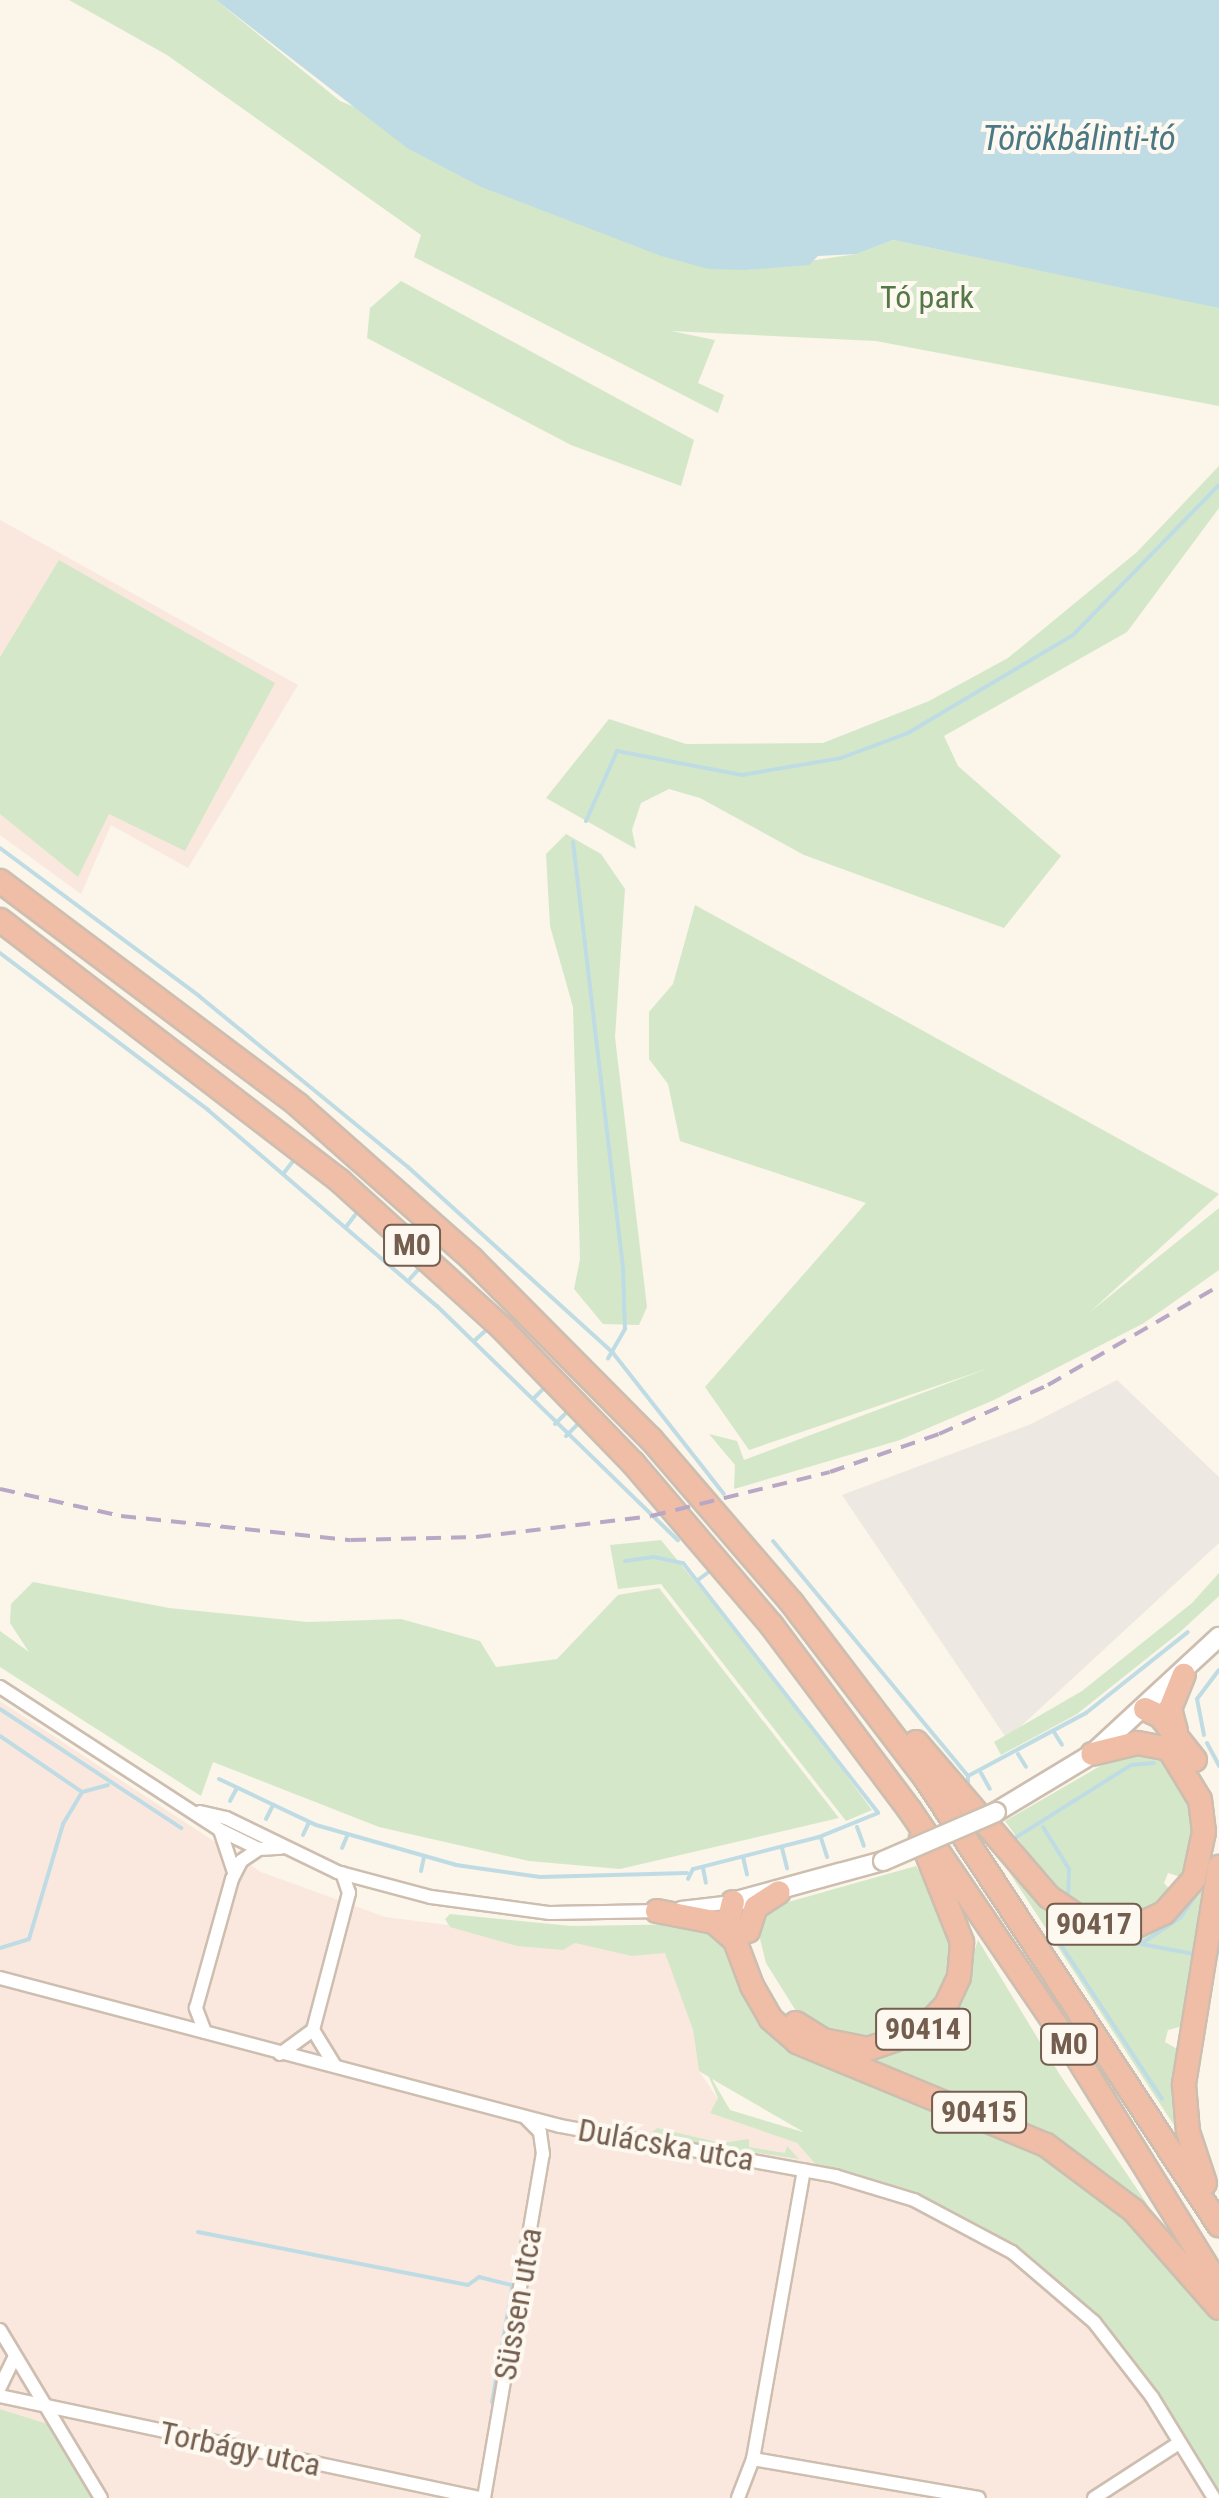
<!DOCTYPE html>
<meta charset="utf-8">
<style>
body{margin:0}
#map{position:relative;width:1219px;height:2498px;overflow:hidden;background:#fbf5ea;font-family:"Roboto Condensed",sans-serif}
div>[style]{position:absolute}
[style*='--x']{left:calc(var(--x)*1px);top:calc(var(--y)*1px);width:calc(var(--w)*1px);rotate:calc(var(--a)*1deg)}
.commercial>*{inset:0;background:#fae8df}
.industrial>*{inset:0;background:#ede8e2}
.green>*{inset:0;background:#d4e8c9}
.water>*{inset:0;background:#bfdce4}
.stream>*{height:4px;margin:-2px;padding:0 2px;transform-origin:2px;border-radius:2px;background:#bfdce4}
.roads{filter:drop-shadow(2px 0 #cdbeb0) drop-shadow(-2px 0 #cdbeb0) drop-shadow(0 2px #cdbeb0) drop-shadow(0 -2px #cdbeb0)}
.street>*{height:12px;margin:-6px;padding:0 6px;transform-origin:6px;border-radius:6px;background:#fff}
.secondary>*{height:18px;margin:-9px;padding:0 9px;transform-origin:9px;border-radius:9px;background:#fff}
.highway>*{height:22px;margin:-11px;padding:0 11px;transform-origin:11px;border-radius:11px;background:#f0bda6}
.rail>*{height:4px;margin-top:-2px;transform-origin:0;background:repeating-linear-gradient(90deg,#b9a8c5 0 15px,transparent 0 25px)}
.bridges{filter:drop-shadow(2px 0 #cfbfae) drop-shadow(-2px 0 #cfbfae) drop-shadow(0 2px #cfbfae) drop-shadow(0 -2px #cfbfae)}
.secondary-bridge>*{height:18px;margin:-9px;padding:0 9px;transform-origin:9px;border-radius:9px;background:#fff}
span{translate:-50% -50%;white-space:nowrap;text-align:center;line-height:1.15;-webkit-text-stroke:8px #fef9f0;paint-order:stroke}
.shield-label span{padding:2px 8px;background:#fef9f0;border:2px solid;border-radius:8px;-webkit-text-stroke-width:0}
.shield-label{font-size:30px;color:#745e4f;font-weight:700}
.park-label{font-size:32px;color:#547847}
.street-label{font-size:32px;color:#745e4f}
.water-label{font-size:35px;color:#4a7985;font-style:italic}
</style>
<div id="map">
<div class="commercial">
<i style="clip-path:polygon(0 520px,298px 685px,188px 868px,111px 825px,81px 894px,0 835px)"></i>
<i style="clip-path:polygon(0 1701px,261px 1872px,385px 1917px,666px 1953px,693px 2030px,699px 2071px,718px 2099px,711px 2113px,797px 2143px,817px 2166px,934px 2202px,1024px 2254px,1082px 2303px,1133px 2362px,1219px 2498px,94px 2498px,48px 2424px,0 2409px)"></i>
</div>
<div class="industrial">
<i style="clip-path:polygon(1117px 1380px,1219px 1477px,1219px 1543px,1007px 1739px,842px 1495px,1029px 1425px)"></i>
</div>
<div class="green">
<i style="clip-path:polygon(69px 0,216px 0,340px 101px,746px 270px,857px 254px,893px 240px,1219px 307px,1219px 406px,876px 341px,671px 331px,715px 340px,698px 383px,724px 395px,718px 413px,414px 257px,421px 235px,167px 55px)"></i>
<i style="clip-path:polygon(401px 281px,694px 440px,681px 486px,571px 445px,367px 338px,370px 308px)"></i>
<i style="clip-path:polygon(1219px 466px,1219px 508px,1127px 632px,944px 736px,958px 766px,1061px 856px,1004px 928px,804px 855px,700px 798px,669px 789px,641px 803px,632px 830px,636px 849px,546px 798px,609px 719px,686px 744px,823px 743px,929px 701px,1008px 658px,1137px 552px)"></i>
<i style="clip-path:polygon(59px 560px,275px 683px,185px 851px,109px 814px,78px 877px,0 814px,0 657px)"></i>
<i style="clip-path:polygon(566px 834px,601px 854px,625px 889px,615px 1037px,647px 1307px,639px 1325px,603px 1324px,574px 1289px,580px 1259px,573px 1007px,550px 926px,546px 854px)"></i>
<i style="clip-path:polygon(695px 905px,1219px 1194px,1090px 1312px,1219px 1208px,1219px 1270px,1144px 1323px,994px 1400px,900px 1440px,734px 1489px,735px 1465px,709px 1434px,737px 1441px,744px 1460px,989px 1368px,749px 1450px,705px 1387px,866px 1203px,680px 1141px,668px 1084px,649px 1059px,649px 1012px,673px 984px)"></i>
<i style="clip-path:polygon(661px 1540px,784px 1691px,872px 1810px,846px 1821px,661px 1584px,618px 1589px,610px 1545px)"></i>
<i style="clip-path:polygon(1219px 1573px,1219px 1596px,1180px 1632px,1077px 1714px,1001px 1755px,994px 1742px,1082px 1691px,1192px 1603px)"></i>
<i style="clip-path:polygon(33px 1582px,169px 1608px,307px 1622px,401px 1619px,480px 1641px,496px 1667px,557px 1659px,618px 1595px,659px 1588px,839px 1818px,620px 1869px,529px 1861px,379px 1827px,213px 1762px,201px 1796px,0 1667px,0 1631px,29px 1652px,10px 1623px,11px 1604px)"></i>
<i style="clip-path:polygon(1141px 1752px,1171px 1766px,1195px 1818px,1184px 1878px,1168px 1873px,1164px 1883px,1174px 1894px,1151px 1914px,1101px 1920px,1064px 1901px,1005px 1821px,1121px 1754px)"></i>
<i style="clip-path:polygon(987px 1838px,1087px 1931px,1103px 1935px,1132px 1935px,1171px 1920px,1191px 1901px,1208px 1864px,1183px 2026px,1168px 2030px,1165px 2042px,1179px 2050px,1179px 2133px)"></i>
<i style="clip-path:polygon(916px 1866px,947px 1915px,956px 1964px,938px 2005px,901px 2034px,847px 2041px,801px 2019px,766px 1963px,757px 1927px,767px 1908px)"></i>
<i style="clip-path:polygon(evenodd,450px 1914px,571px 1926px,696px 1924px,725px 1939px,757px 2009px,1083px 2177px,1179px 2267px,1219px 2322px,1219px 2495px,1107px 2330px,1024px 2254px,934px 2202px,817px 2166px,797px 2143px,710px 2113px,718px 2098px,709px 2077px,699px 2071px,693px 2030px,665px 1953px,632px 1956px,575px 1943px,563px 1950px,517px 1946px,450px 1927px,445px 1919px,450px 1914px,712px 2079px,802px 2131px,803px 2132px,730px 2110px,712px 2079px)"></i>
<i style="clip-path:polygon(978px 1940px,1060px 2075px,1162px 2226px,1041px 2132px,986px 2105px,855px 2058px,928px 2040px,956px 2009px)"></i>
<i style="clip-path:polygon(657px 2128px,721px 2143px,749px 2139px,749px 2147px,785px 2153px,787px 2146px,799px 2159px,656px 2138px,667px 2136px,652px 2132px)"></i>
<i style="clip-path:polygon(0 2409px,48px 2424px,94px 2498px,0 2498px)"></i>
</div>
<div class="water">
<i style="clip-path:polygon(216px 0,1219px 0,1219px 308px,893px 240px,857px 254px,818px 256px,809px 265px,746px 270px,708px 269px,661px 256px,481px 187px,407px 148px)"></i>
</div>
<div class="stream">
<i style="--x:586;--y:821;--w:77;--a:-66.1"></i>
<i style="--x:617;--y:751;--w:127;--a:10.9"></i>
<i style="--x:742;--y:775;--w:100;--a:-9.7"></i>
<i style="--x:841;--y:758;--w:72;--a:-20.5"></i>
<i style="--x:908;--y:733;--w:192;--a:-30.7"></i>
<i style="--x:1073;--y:635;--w:209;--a:-45.8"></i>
<i style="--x:573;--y:842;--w:431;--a:83.3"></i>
<i style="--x:623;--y:1270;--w:59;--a:88.1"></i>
<i style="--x:625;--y:1329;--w:34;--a:120"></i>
<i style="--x:0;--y:848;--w:248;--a:36.6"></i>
<i style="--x:199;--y:996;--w:270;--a:39.3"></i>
<i style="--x:408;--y:1167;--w:277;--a:42.2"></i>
<i style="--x:613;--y:1353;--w:179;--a:51.8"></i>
<i style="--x:0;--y:953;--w:261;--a:37"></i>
<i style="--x:208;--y:1110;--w:301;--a:40.6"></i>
<i style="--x:437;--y:1306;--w:336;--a:44.2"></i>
<i style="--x:283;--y:1174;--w:18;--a:-52"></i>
<i style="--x:346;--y:1227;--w:15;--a:-53"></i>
<i style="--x:408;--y:1281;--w:15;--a:-48"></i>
<i style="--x:474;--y:1341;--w:15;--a:-42"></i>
<i style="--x:533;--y:1399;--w:13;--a:-45"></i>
<i style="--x:555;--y:1424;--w:14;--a:-45"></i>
<i style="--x:566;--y:1436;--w:16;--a:-45"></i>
<i style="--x:773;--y:1541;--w:305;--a:50.3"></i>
<i style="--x:968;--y:1776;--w:11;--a:90"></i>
<i style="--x:625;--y:1561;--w:29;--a:-8"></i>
<i style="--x:654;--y:1557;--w:30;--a:12"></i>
<i style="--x:683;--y:1563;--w:317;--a:52"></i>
<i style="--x:878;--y:1813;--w:64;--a:157.9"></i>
<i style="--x:819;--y:1837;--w:130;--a:165.7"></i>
<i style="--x:693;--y:1869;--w:11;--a:117"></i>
<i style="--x:698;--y:1580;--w:15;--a:-37"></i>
<i style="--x:0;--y:1709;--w:217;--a:33.3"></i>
<i style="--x:1054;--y:1732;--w:15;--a:58"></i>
<i style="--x:1204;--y:1735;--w:37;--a:-101"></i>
<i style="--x:1197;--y:1699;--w:36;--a:-53"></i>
<i style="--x:0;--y:1736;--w:99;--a:34.3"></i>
<i style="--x:1207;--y:1743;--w:26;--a:62"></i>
<i style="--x:1018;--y:1754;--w:15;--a:58"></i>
<i style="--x:981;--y:1773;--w:18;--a:61"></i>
<i style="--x:968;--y:1776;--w:134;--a:-28.1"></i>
<i style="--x:1086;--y:1713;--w:130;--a:-38.5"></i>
<i style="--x:219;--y:1779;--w:107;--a:25.4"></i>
<i style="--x:316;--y:1825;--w:146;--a:15.9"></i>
<i style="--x:456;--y:1865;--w:85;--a:8.1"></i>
<i style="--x:540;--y:1877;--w:147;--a:-1.6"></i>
<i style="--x:230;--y:1801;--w:15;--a:-62"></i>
<i style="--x:266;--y:1819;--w:16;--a:-63"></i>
<i style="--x:857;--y:1827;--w:20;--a:70"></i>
<i style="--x:1043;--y:1827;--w:49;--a:58.2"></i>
<i style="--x:1069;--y:1869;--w:25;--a:92"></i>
<i style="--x:303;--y:1835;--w:14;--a:-65"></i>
<i style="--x:821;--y:1838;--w:20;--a:72"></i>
<i style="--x:1012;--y:1840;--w:141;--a:-32.2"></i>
<i style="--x:1131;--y:1765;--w:23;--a:-5"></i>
<i style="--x:342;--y:1848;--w:13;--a:-67"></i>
<i style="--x:782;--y:1848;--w:21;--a:76"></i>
<i style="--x:743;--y:1857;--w:18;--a:77"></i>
<i style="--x:703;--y:1868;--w:15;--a:79"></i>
<i style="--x:421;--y:1871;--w:14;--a:-78"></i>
<i style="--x:1067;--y:1896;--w:11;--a:34"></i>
<i style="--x:1064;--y:1921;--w:24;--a:97"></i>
<i style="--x:1061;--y:1945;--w:184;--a:56.7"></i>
<i style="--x:1063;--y:1926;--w:25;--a:27"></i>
<i style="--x:1085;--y:1937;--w:56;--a:7.1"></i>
<i style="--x:1141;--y:1944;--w:48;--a:-34"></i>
<i style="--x:1181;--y:1917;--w:40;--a:-56"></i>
<i style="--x:1141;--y:1944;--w:54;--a:10.7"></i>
<i style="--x:0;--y:1948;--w:30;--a:-17"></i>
<i style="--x:29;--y:1939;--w:120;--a:-73.5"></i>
<i style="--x:63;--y:1824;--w:37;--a:-59"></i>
<i style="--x:82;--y:1792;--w:27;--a:-15"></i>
<i style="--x:1214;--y:1962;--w:15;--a:-70"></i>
<i style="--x:198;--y:2232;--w:275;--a:11.1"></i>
<i style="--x:468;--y:2285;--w:14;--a:-36"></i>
<i style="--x:479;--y:2277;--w:34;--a:14"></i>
<i style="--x:492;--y:2402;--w:132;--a:-80"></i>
</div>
<div class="roads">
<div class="street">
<i style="--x:0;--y:1687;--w:262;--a:33"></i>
<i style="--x:220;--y:1830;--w:43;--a:26"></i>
<i style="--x:259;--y:1849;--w:22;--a:-3"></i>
<i style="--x:200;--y:1812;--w:27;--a:13"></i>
<i style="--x:226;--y:1818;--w:123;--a:25.9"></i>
<i style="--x:337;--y:1872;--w:97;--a:14.9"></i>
<i style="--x:431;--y:1897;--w:120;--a:7.7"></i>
<i style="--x:550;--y:1913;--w:111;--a:-1"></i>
<i style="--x:220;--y:1830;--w:44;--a:71.6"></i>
<i style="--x:681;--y:1908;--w:52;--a:-6.6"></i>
<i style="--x:0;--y:1978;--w:579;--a:14.8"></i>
<i style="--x:560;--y:2126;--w:280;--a:10.3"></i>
<i style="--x:835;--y:2176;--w:83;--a:16.9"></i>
<i style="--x:914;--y:2200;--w:111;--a:28"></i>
<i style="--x:1012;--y:2252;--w:108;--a:40.5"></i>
<i style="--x:1094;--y:2322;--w:95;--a:52.3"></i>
<i style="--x:1152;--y:2397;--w:119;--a:58.5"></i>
<i style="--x:205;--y:2032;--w:26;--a:-111"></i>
<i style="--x:196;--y:2008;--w:134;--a:-74.4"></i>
<i style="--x:232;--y:1879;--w:20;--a:-63"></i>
<i style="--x:241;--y:1861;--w:22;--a:-34"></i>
<i style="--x:280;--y:2054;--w:41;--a:-36"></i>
<i style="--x:335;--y:2066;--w:42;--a:-121.4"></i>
<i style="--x:313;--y:2030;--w:142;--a:-75.3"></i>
<i style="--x:349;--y:1893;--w:21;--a:-109"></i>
<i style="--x:0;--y:2330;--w:196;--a:59"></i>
<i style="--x:0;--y:2387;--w:34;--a:-64"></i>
<i style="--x:0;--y:2396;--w:492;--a:12"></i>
<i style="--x:753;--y:2459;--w:229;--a:9.8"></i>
<i style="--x:484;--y:2498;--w:349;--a:-80.3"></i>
<i style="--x:543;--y:2154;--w:22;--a:-98"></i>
<i style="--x:540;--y:2132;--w:18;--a:-135"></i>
<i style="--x:738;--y:2498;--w:42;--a:-69"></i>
<i style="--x:753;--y:2459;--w:293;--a:-80"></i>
<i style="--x:1094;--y:2498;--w:101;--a:-32.9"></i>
</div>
<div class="secondary">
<i style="--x:996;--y:1812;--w:112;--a:-31.1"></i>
<i style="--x:1092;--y:1754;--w:173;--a:-42.7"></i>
<i style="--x:733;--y:1902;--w:156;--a:-15.3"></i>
</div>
<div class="highway">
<i style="--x:0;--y:881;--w:373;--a:36.9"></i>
<i style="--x:298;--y:1105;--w:232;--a:41.5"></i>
<i style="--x:472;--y:1259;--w:254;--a:45.2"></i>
<i style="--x:651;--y:1439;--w:216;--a:49.3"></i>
<i style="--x:792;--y:1603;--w:221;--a:52.7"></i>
<i style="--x:926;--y:1779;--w:534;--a:56.7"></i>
<i style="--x:0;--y:920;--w:429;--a:37.5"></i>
<i style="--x:340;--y:1181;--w:220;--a:42.2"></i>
<i style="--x:503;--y:1329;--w:187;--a:45.9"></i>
<i style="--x:633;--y:1463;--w:214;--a:49.5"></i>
<i style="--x:772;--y:1626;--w:229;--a:53.2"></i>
<i style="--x:909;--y:1809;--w:284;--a:55.8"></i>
<i style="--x:1069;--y:2044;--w:285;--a:58.2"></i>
<i style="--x:1145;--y:1709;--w:17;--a:25"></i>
<i style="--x:1160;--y:1716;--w:56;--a:51.5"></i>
<i style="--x:1176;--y:1731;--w:23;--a:-105"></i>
<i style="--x:1170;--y:1709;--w:37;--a:-68"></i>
<i style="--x:916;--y:1742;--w:204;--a:49.4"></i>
<i style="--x:1049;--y:1897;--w:45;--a:34"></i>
<i style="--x:1086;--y:1922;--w:50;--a:4.6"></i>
<i style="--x:1136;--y:1926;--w:31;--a:-25"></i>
<i style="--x:1164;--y:1913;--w:45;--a:-48.6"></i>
<i style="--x:1194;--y:1879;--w:48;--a:-78"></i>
<i style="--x:1204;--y:1832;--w:32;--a:-97"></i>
<i style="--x:1200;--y:1800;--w:60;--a:-121.3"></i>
<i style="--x:1169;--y:1749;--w:33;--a:-169"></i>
<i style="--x:1137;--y:1743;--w:46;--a:166.3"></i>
<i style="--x:733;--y:1902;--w:21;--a:104"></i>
<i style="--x:728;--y:1922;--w:68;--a:69.4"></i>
<i style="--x:752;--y:1986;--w:38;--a:60"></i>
<i style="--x:771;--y:2019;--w:35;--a:41"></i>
<i style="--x:797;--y:2042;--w:269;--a:22.5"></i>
<i style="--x:1046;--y:2145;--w:109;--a:36.8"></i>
<i style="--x:1133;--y:2210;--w:130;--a:48.7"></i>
<i style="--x:657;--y:1911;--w:58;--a:10.9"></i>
<i style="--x:714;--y:1922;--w:28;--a:41"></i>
<i style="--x:748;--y:1931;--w:25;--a:-72"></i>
<i style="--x:756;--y:1907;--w:27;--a:-33"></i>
<i style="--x:796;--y:2023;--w:32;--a:32"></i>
<i style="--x:823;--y:2040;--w:46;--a:11.3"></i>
<i style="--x:868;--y:2049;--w:56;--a:-18.8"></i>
<i style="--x:921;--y:2031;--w:36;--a:-46"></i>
<i style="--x:946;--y:2005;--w:31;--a:-65"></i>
<i style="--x:959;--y:1977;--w:35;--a:-85"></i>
<i style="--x:962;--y:1942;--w:111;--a:-111.7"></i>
<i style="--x:1205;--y:2183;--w:54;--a:-108.4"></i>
<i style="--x:1188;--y:2132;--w:48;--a:-94.8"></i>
<i style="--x:1184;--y:2084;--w:220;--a:-80.8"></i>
</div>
</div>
<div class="rail">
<i style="--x:0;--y:1489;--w:124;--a:12.6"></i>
<i style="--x:121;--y:1516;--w:231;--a:6"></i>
<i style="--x:351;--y:1540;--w:125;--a:-1.4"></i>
<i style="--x:476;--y:1537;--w:176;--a:-6.8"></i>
<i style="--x:651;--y:1516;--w:184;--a:-13.8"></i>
<i style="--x:830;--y:1472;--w:115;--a:-19.2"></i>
<i style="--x:939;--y:1434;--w:120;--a:-24.2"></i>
<i style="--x:1048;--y:1385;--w:198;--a:-30.1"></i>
</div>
<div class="bridges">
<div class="secondary-bridge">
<i style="--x:883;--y:1861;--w:123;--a:-23.4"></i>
</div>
</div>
<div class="shield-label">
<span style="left:412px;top:1245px">M0</span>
<span style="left:1094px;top:1924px">90417</span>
<span style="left:923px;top:2029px">90414</span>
<span style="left:1069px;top:2044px">M0</span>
<span style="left:979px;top:2112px">90415</span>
</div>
<div class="park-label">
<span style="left:927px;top:297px">Tó park</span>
</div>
<div class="street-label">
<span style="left:666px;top:2145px;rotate:10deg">Dulácska utca</span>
<span style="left:518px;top:2304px;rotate:-80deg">Süssen utca</span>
<span style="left:240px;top:2449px;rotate:12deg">Torbágy utca</span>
</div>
<div class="water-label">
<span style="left:1079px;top:139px">Törökbálinti-tó</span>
</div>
</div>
